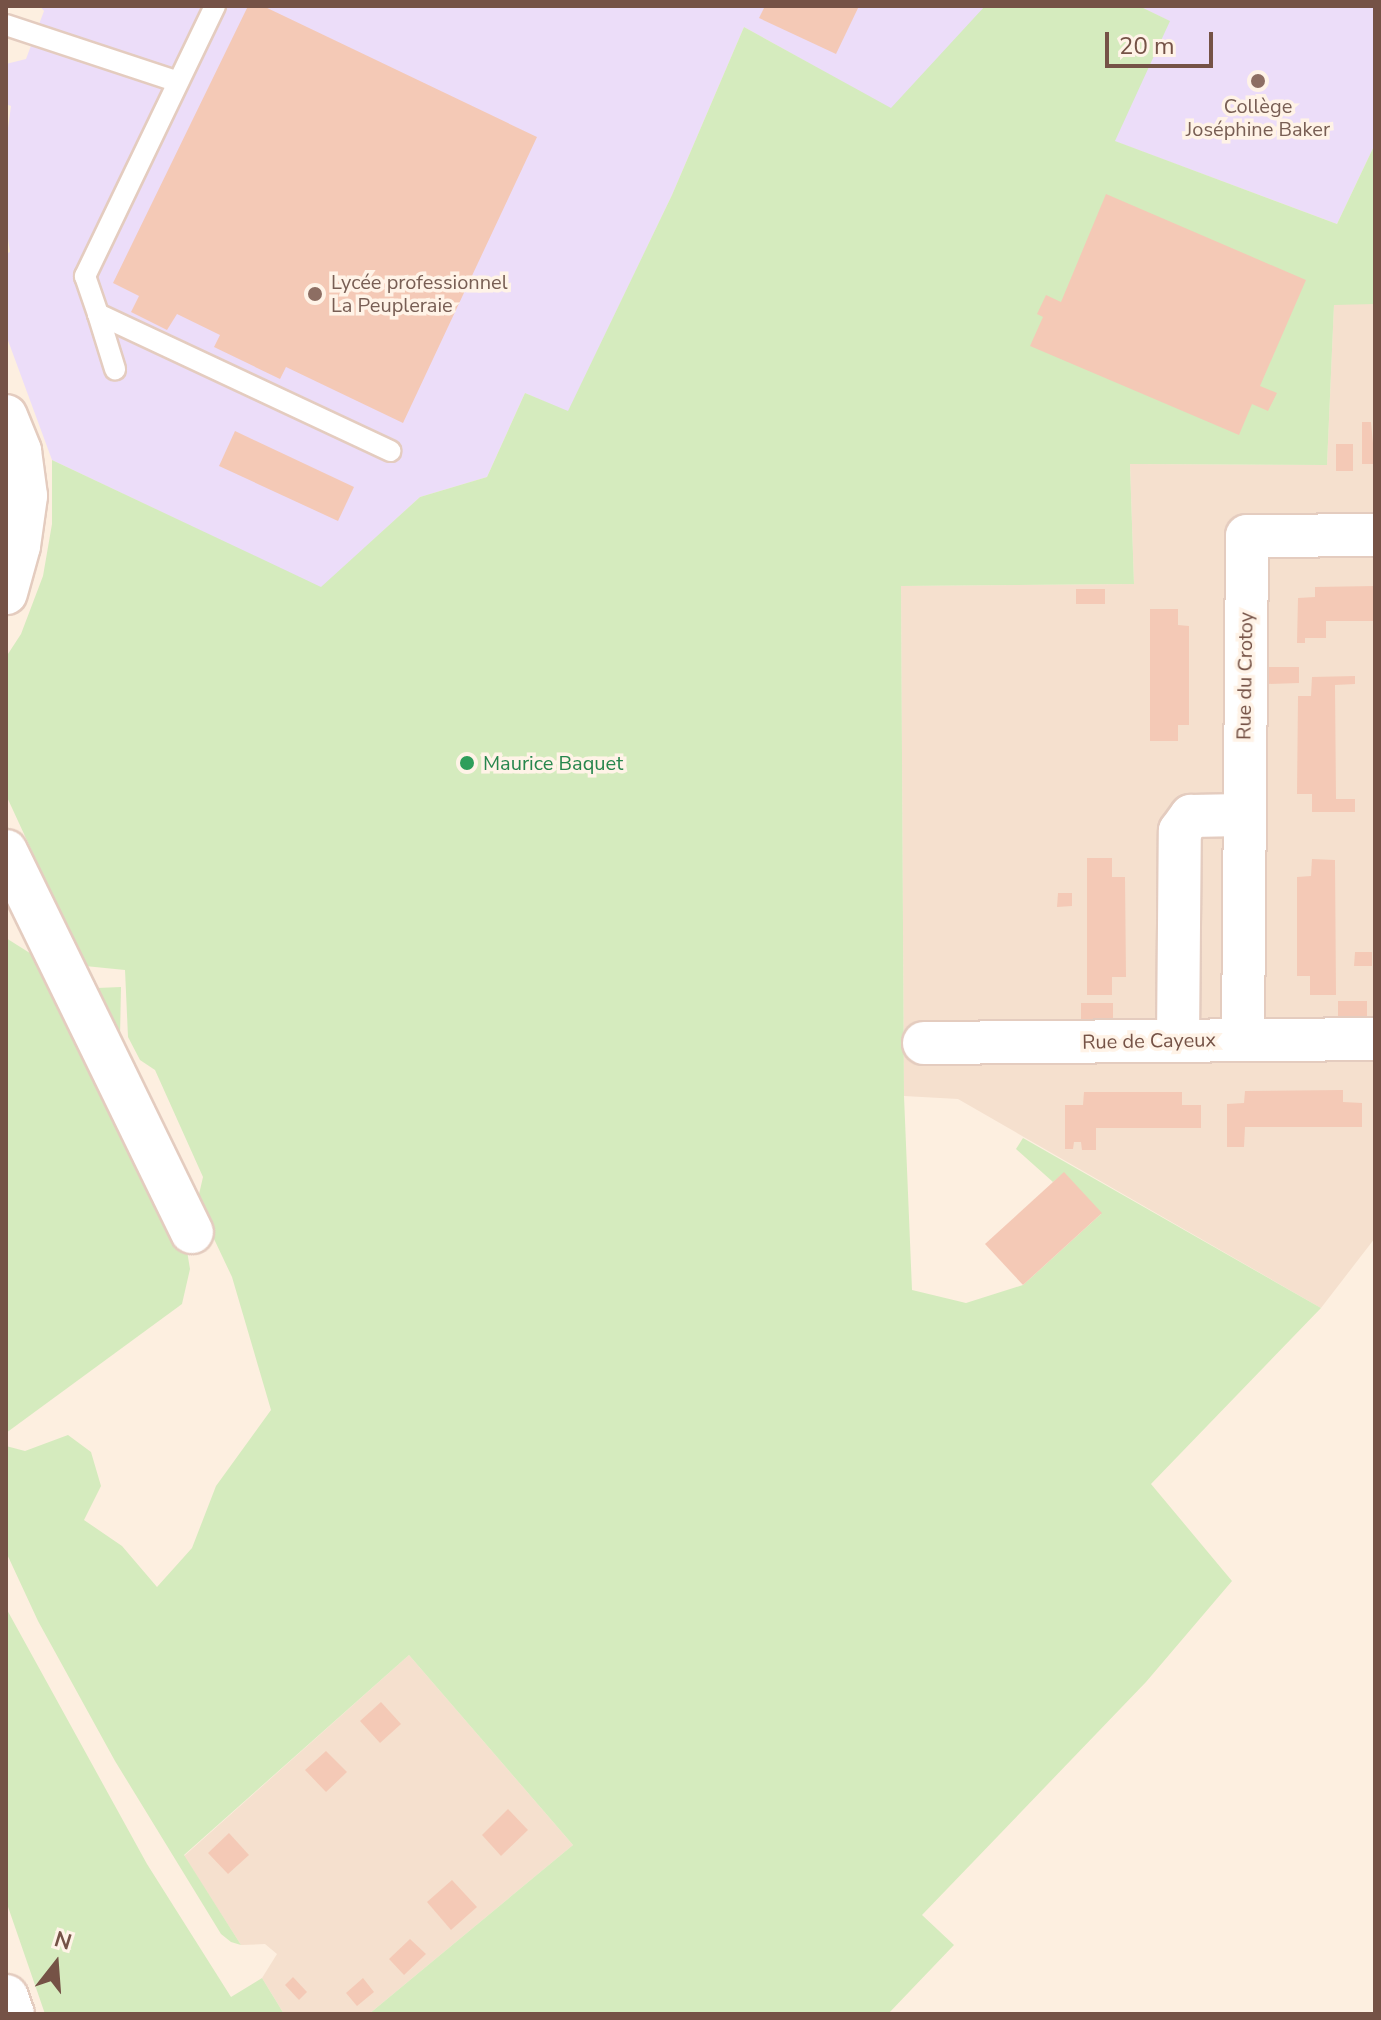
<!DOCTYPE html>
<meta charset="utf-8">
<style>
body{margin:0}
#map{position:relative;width:1381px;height:2020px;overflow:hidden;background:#fdefe0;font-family:"Nunito Sans",sans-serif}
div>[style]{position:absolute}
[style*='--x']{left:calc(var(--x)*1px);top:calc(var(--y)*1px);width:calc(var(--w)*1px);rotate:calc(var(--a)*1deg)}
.residential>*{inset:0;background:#f5e0ce}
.education>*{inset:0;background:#ecddf9}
.green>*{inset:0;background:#d5ebbe}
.building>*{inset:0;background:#f4c9b6}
.roads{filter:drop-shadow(2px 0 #e4ccbf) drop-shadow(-2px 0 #e4ccbf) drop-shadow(0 2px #e4ccbf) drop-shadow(0 -2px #e4ccbf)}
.lane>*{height:20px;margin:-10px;padding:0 10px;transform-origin:10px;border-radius:10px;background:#fff}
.street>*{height:42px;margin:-21px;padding:0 21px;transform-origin:21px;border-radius:21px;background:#fff}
.secondary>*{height:44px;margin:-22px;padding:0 22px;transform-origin:22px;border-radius:22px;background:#fff}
.dots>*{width:22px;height:22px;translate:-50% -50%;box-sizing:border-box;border:4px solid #fff3e7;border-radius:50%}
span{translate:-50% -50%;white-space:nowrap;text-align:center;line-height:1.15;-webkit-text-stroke:7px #fff3e7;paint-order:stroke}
.education-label{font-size:20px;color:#785e54}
.left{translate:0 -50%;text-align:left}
.street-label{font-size:20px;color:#755246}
.leisure-label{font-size:20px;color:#27864d}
.frame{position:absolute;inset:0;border:8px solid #755246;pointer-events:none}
.north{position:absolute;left:16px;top:1924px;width:80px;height:80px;-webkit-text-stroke:6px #fff3e7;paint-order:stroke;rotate:17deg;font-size:22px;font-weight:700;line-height:32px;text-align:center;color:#755246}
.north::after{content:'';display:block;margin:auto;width:28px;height:36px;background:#755246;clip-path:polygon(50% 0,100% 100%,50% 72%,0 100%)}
.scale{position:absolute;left:1105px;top:32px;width:108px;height:36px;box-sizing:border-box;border:4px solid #755246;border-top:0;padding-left:10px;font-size:24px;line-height:28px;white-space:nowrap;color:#755246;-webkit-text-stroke:6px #fff3e7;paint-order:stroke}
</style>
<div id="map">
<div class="residential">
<i style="clip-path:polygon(1334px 304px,1375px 304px,1375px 1238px,1321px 1308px,958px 1099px,904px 1096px,901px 586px,1134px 584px,1130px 464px,1327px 465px)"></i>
<i style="clip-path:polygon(409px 1655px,573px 1845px,369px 2014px,284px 2014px,262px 1978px,277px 1954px,265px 1944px,241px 1945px,184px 1856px)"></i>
</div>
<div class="education">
<i style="clip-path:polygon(40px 6px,987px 6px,891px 109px,744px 27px,672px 195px,568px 412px,525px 393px,487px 477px,420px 497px,321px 588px,52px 460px,6px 335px,6px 254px,10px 252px,6px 225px,6px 143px,11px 106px,6px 104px,6px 64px,26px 59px,44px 11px)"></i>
<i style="clip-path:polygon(1139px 6px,1375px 6px,1375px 144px,1337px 224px,1114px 141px,1169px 21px)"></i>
</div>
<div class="green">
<i style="clip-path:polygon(985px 6px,1139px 6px,1170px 21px,1115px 141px,1337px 224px,1375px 144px,1375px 304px,1334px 305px,1327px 465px,1130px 464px,1134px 584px,901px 586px,904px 1096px,912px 1290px,966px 1303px,1023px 1285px,1101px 1214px,1064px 1173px,1053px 1182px,1016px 1149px,1023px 1138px,1321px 1308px,1151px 1484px,1232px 1581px,1146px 1682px,922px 1915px,954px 1945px,888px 2014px,369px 2014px,573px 1845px,409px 1655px,184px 1855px,241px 1945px,231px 1942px,221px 1934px,115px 1761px,38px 1621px,6px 1552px,6px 1446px,25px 1451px,68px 1435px,91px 1452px,101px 1486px,84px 1520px,122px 1546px,157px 1587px,192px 1548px,216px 1486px,271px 1410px,232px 1277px,197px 1203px,203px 1177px,155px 1070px,140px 1060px,128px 1037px,125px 970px,85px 966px,6px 795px,6px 657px,21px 634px,43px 576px,52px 524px,52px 460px,321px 587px,420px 497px,487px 477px,525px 393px,568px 411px,672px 195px,744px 27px,891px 108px)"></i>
<i style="clip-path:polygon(6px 938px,33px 955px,62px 987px,184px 1233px,190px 1269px,182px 1304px,6px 1433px)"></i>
<i style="clip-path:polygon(121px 987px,120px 1038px,97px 988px)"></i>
<i style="clip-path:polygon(6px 1608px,147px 1864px,231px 1997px,262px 1978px,284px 2014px,45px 2014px,6px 1901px)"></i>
</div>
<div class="building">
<i style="clip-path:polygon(248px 6px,263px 6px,537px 137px,403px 423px,286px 367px,280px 379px,214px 347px,220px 335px,177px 314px,167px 330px,131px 312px,139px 296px,113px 283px)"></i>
<i style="clip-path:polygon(765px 6px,859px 6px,836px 54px,759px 18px)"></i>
<i style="clip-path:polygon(1106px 194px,1306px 280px,1260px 386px,1277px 393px,1268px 411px,1252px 404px,1239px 435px,1030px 346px,1043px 317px,1037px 314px,1046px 295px,1061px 302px)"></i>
<i style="clip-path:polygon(1362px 422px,1371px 422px,1375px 464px,1362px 464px)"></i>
<i style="clip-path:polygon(235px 431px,354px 487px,338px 521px,219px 466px)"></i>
<i style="clip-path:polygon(1336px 444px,1353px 444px,1353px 471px,1336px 471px)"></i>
<i style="clip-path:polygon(1375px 586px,1375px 621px,1326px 621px,1326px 638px,1305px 638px,1305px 643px,1297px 643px,1298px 598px,1315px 597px,1315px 587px)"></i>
<i style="clip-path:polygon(1076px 589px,1105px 589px,1105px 604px,1076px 604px)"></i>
<i style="clip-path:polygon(1150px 609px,1178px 609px,1178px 625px,1189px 626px,1189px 725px,1178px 725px,1178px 741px,1150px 741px)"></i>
<i style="clip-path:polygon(1268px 667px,1299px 667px,1299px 683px,1267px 684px)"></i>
<i style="clip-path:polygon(1355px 676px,1355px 684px,1335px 685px,1336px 799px,1355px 799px,1355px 812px,1312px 812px,1312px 794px,1297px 794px,1298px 696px,1311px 696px,1312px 677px)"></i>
<i style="clip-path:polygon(1087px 858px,1112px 858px,1112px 877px,1125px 877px,1126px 977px,1112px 977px,1112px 995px,1087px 995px)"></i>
<i style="clip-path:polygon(1312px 859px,1335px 860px,1336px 995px,1310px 995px,1310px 976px,1297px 976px,1297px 877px,1311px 876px)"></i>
<i style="clip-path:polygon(1058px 893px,1072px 893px,1072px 906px,1057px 907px)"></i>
<i style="clip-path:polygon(1355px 952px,1372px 952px,1372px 966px,1354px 966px)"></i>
<i style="clip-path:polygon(1338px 1001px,1367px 1001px,1367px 1018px,1338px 1018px)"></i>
<i style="clip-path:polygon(1081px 1003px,1113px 1003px,1113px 1019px,1081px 1019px)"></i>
<i style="clip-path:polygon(1343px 1090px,1343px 1102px,1362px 1103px,1362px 1127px,1245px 1127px,1244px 1147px,1227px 1147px,1227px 1104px,1244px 1103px,1245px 1091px)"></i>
<i style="clip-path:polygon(1084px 1092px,1182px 1092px,1182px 1105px,1201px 1105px,1201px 1128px,1096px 1128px,1096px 1150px,1082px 1150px,1081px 1142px,1074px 1142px,1073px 1149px,1065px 1149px,1065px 1105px,1083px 1105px)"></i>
<i style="clip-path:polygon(1064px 1172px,1102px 1213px,1023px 1285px,985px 1244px)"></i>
<i style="clip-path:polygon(381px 1702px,401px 1724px,380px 1743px,360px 1721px)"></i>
<i style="clip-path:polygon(326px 1751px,347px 1772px,326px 1792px,305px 1770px)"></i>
<i style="clip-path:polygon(508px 1809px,528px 1830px,501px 1856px,482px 1835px)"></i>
<i style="clip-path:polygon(229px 1833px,249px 1855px,228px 1874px,208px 1853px)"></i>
<i style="clip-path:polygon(452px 1880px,477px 1907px,451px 1930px,427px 1902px)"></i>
<i style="clip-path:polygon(410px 1939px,426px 1954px,404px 1975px,389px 1959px)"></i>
<i style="clip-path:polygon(293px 1977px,307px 1992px,299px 2000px,285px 1985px)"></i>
<i style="clip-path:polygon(363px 1978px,374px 1992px,357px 2006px,346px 1993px)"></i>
</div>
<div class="roads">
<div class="lane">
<i style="--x:215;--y:6;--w:300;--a:115.7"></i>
<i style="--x:85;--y:276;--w:40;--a:71.1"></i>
<i style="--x:98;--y:314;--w:323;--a:25.1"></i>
<i style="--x:6;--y:25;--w:181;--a:18.3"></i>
<i style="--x:98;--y:314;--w:58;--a:72.8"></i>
</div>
<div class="street">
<i style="--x:6;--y:416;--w:38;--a:68"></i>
<i style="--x:20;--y:451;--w:45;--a:82.4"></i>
<i style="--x:26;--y:496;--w:50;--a:98"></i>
<i style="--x:19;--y:546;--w:49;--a:105.5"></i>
<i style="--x:6;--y:851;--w:424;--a:64"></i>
<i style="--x:1243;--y:1039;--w:503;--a:-89.54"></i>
<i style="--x:1247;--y:536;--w:128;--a:-0.4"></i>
<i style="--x:1178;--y:1040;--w:209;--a:-89.5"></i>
<i style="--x:1180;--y:831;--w:19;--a:-54"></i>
<i style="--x:1191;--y:816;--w:51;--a:-1.1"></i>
<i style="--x:924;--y:1043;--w:451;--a:-0.5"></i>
</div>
<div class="secondary">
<i style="--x:6;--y:1997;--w:18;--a:71"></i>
</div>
</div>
<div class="dots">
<i style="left:1258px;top:81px;background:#8d6e63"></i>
<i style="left:315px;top:294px;background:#8d6e63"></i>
<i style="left:467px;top:763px;background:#2e9e5b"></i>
</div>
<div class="education-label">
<span style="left:1258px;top:118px">Collège<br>Joséphine Baker</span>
<span class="left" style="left:331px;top:294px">Lycée professionnel<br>La Peupleraie</span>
</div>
<div class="street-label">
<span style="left:1245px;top:676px;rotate:-89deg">Rue du Crotoy</span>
<span style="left:1149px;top:1041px;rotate:-1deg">Rue de Cayeux</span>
</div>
<div class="leisure-label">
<span class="left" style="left:483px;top:763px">Maurice Baquet</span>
</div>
<div class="frame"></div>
<div class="north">N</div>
<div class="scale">20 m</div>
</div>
